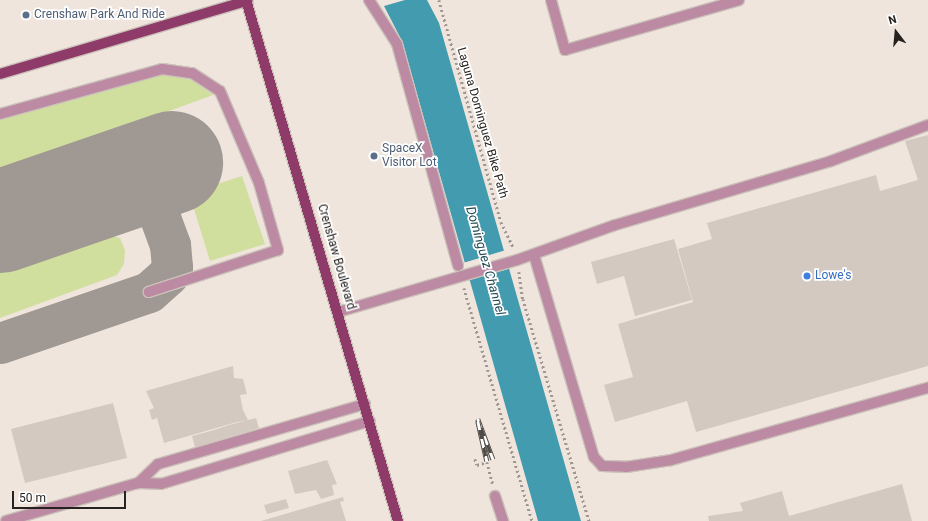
<!DOCTYPE html>
<style>
body{margin:0}
#map{position:relative;width:928px;height:521px;overflow:hidden;background:#efe5dc;font-family:Roboto,sans-serif}
div>[style]{position:absolute}
[style*='--x']{left:calc(var(--x)*1px);top:calc(var(--y)*1px);width:calc(var(--w)*1px);rotate:calc(var(--a)*1deg)}
.green>*{inset:0;background:#d1df9e}
.water>*{inset:0;background:#439baf}
.pier>*{inset:0;background:#efe5dc}
.taxiway>*{height:41px;margin:-20.5px;padding:0 20.5px;transform-origin:20.5px;border-radius:20.5px;background:#a09892}
.runway>*{height:103px;margin:-51.5px;padding:0 51.5px;transform-origin:51.5px;border-radius:51.5px;background:#a09892}
.building>*{inset:0;background:#d3c9c0}
.path>*{height:2.5px;margin-top:-1.25px;transform-origin:0;background:repeating-linear-gradient(90deg,#9e9690 0 2px,transparent 0 5px)}
.roads{filter:drop-shadow(1px 0 #cbc2ba) drop-shadow(-1px 0 #cbc2ba) drop-shadow(0 1px #cbc2ba) drop-shadow(0 -1px #cbc2ba)}
.minor>*{height:10px;margin:-5px;padding:0 5px;transform-origin:5px;border-radius:5px;background:#bc8ba3}
.major>*{height:10px;margin:-5px;padding:0 5px;transform-origin:5px;border-radius:5px;background:#8f3b6a}
.rail>*{height:4.5px;margin-top:-2.25px;transform-origin:0;background:repeating-linear-gradient(90deg,#fff 0 9px,#504b47 0 18px);box-sizing:border-box;border-block:1px solid #504b47}
.dots>*{width:11px;height:11px;translate:-50% -50%;box-sizing:border-box;border:2px solid #fff;border-radius:50%}
span{translate:-50% -50%;white-space:nowrap;text-align:center;line-height:1.15;-webkit-text-stroke:3.5px #fff;paint-order:stroke}
.service-label{font-size:12px;color:#4e5e75}
.left{translate:0 -50%;text-align:left}
.street-label{font-size:12px;color:#26221f}
.shop-label{font-size:12px;color:#366cbe}
.water-label{font-size:13px;color:#254d56;font-style:italic}
.north{position:absolute;left:876px;top:12px;width:40px;height:40px;-webkit-text-stroke:3px #fff;paint-order:stroke;rotate:344deg;font-size:11px;font-weight:700;line-height:16px;text-align:center;color:#26221f}
.north::after{content:'';display:block;margin:auto;width:14px;height:18px;background:#26221f;clip-path:polygon(50% 0,100% 100%,50% 72%,0 100%)}
.scale{position:absolute;left:12px;top:491px;width:114px;height:18px;box-sizing:border-box;border:2px solid #26221f;border-top:0;padding-left:5px;font-size:12px;line-height:14px;white-space:nowrap;color:#26221f;-webkit-text-stroke:3px #fff;paint-order:stroke}
</style>
<div id="map">
<div class="green">
<i style="clip-path:polygon(161px 73px,193px 80px,213px 95px,161px 114px,162px 121px,0 177px,0 118px)"></i>
<i style="clip-path:polygon(242px 176px,265px 244px,210px 261px,189px 193px)"></i>
<i style="clip-path:polygon(106px 234px,120px 238px,125px 250px,124px 264px,117px 275px,0 318px,0 269px)"></i>
</div>
<div class="water">
<i style="clip-path:polygon(405px 0,427px 0,439px 23px,581px 521px,538px 521px,402px 41px,384px 6px)"></i>
</div>
<div class="pier">
<i style="clip-path:polygon(506px 250px,511px 268px,468px 280px,463px 263px)"></i>
</div>
<div class="taxiway">
<i style="--x:0;--y:343;--w:157;--a:-18.9"></i>
<i style="--x:149;--y:292;--w:25;--a:-42"></i>
<i style="--x:168;--y:275;--w:9;--a:-63"></i>
<i style="--x:172;--y:267;--w:22;--a:-95"></i>
<i style="--x:170;--y:245;--w:32;--a:-110"></i>
<i style="--x:159;--y:215;--w:11;--a:-128"></i>
<i style="--x:152;--y:206;--w:15;--a:-143"></i>
<i style="--x:140;--y:197;--w:15;--a:-164"></i>
<i style="--x:126;--y:193;--w:37;--a:-175"></i>
</div>
<div class="runway">
<i style="--x:0;--y:221;--w:181;--a:-19"></i>
</div>
<div class="building">
<i style="clip-path:polygon(928px 135px,928px 366px,696px 432px,687px 401px,615px 422px,604px 385px,633px 377px,618px 324px,693px 302px,678px 249px,712px 239px,707px 223px,876px 175px,880px 191px,918px 180px,905px 141px)"></i>
<i style="clip-path:polygon(674px 239px,692px 300px,635px 316px,624px 276px,597px 284px,591px 262px)"></i>
<i style="clip-path:polygon(233px 366px,234px 378px,243px 379px,247px 394px,240px 395px,243px 410px,248px 420px,256px 418px,259px 428px,195px 447px,192px 436px,214px 430px,229px 425px,248px 420px,237px 422px,164px 443px,157px 418px,152px 420px,149px 410px,154px 408px,146px 391px)"></i>
<i style="clip-path:polygon(113px 403px,127px 458px,25px 483px,11px 429px)"></i>
<i style="clip-path:polygon(327px 460px,337px 484px,332px 485px,334px 495px,321px 499px,316px 490px,295px 494px,288px 471px)"></i>
<i style="clip-path:polygon(902px 484px,912px 521px,709px 521px,708px 516px,743px 511px,740px 503px,782px 491px,789px 516px)"></i>
<i style="clip-path:polygon(343px 497px,344px 501px,340px 502px,346px 521px,261px 521px)"></i>
<i style="clip-path:polygon(286px 499px,289px 508px,267px 514px,264px 505px)"></i>
</div>
<div class="path">
<i style="--x:439;--y:0;--w:230;--a:74.4"></i>
<i style="--x:501;--y:222;--w:30;--a:64"></i>
<i style="--x:519;--y:272;--w:27;--a:82"></i>
<i style="--x:523;--y:299;--w:232;--a:73.4"></i>
<i style="--x:464;--y:288;--w:243;--a:73.7"></i>
<i style="--x:475;--y:459;--w:6;--a:72"></i>
<i style="--x:477;--y:465;--w:10;--a:-17"></i>
<i style="--x:487;--y:462;--w:23;--a:75"></i>
</div>
<div class="roads">
<div class="minor">
<i style="--x:369;--y:0;--w:52;--a:57.5"></i>
<i style="--x:397;--y:44;--w:230;--a:74.6"></i>
<i style="--x:551;--y:0;--w:52;--a:74.4"></i>
<i style="--x:565;--y:50;--w:181;--a:-16"></i>
<i style="--x:0;--y:114;--w:168;--a:-15.5"></i>
<i style="--x:162;--y:69;--w:30;--a:8"></i>
<i style="--x:192;--y:73;--w:33;--a:33"></i>
<i style="--x:220;--y:91;--w:100;--a:67"></i>
<i style="--x:259;--y:183;--w:70;--a:74.2"></i>
<i style="--x:278;--y:250;--w:136;--a:162"></i>
<i style="--x:534;--y:255;--w:211;--a:73.5"></i>
<i style="--x:594;--y:457;--w:12;--a:48"></i>
<i style="--x:602;--y:466;--w:24;--a:2"></i>
<i style="--x:626;--y:467;--w:46;--a:-8.8"></i>
<i style="--x:671;--y:460;--w:267;--a:-15.7"></i>
<i style="--x:338;--y:312;--w:186;--a:-16.2"></i>
<i style="--x:517;--y:260;--w:104;--a:-19.7"></i>
<i style="--x:615;--y:225;--w:225;--a:-16.5"></i>
<i style="--x:831;--y:161;--w:103;--a:-20.4"></i>
<i style="--x:365;--y:404;--w:216;--a:163.8"></i>
<i style="--x:158;--y:464;--w:28;--a:136"></i>
<i style="--x:138;--y:483;--w:23;--a:2"></i>
<i style="--x:161;--y:484;--w:218;--a:-16.8"></i>
<i style="--x:495;--y:496;--w:26;--a:72"></i>
<i style="--x:6;--y:521;--w:137;--a:-16.1"></i>
</div>
<div class="major">
<i style="--x:246;--y:0;--w:543;--a:73.74"></i>
<i style="--x:0;--y:74;--w:258;--a:-16.5"></i>
</div>
</div>
<div class="rail">
<i style="--x:478;--y:419;--w:43;--a:69.4"></i>
<i style="--x:478;--y:421;--w:41;--a:77.3"></i>
</div>
<div class="dots">
<i style="left:26px;top:15px;background:#5c6f8a"></i>
<i style="left:374px;top:156px;background:#5c6f8a"></i>
<i style="left:807px;top:276px;background:#3f7fe0"></i>
</div>
<div class="service-label">
<span class="left" style="left:34px;top:15px">Crenshaw Park And Ride</span>
<span class="left" style="left:382px;top:156px">SpaceX<br>Visitor Lot</span>
</div>
<div class="street-label">
<span style="left:482px;top:123px;rotate:74deg">Laguna Dominguez Bike Path</span>
<span style="left:336px;top:257px;rotate:74deg">Crenshaw Boulevard</span>
</div>
<div class="shop-label">
<span class="left" style="left:815px;top:276px">Lowe's</span>
</div>
<div class="water-label">
<span style="left:485px;top:261px;rotate:74deg">Dominguez Channel</span>
</div>
<div class="north">N</div>
<div class="scale">50 m</div>
</div>
